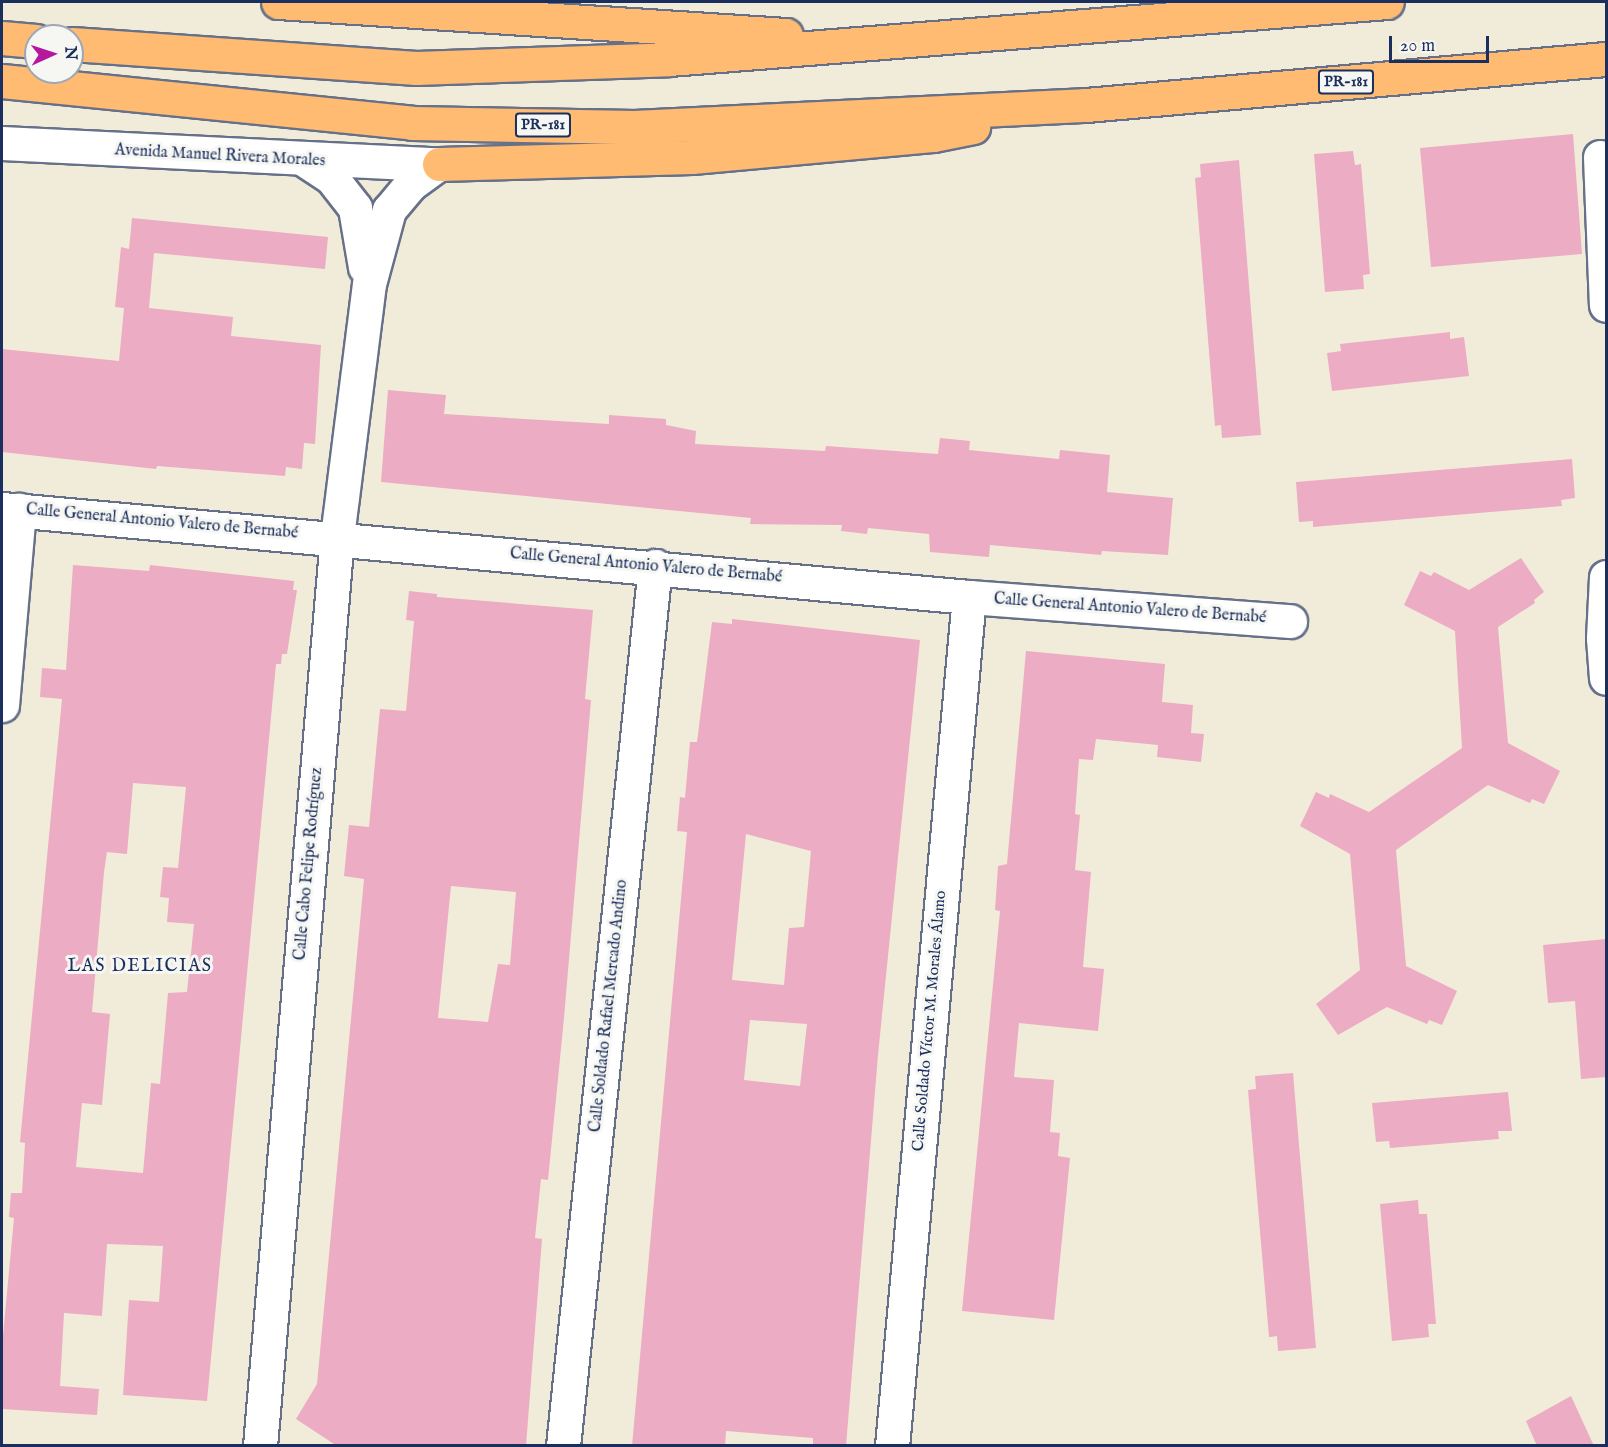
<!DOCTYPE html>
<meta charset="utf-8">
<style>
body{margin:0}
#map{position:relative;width:1608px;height:1447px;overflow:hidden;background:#f1ecd9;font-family:"IM FELL English",serif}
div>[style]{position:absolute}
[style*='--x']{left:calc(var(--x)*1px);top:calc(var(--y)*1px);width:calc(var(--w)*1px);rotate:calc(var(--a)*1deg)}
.building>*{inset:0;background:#ecacc4}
.roads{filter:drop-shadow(2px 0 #667189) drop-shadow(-2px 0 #667189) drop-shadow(0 2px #667189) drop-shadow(0 -2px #667189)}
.minor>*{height:33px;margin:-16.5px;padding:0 16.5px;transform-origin:16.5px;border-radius:16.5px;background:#fff}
.highway>*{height:33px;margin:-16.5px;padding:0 16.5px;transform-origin:16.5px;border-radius:16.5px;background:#ffbb71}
span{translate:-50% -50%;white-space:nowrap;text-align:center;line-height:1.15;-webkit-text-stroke:6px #f6f6f2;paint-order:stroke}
.shield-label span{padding:2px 4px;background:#f6f6f2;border:2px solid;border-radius:4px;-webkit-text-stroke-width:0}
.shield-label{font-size:15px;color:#1b2f5e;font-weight:700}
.street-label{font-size:16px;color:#1b2f5e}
.neighbourhood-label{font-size:18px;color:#1b2f5e;letter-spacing:1.5px}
.frame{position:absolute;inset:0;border:3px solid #1b2f5e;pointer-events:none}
.north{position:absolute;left:24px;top:24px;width:60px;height:60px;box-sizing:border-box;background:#f6f6f2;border:2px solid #9ea6b7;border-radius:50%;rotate:87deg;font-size:16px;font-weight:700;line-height:24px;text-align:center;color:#1b2f5e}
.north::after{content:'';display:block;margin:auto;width:21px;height:27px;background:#b5179e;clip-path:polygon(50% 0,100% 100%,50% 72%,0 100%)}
.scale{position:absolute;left:1389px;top:36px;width:100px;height:27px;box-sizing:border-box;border:3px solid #1b2f5e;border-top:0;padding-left:8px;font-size:18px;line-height:21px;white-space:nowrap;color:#1b2f5e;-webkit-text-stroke:4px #f6f6f2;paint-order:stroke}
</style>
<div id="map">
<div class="building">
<i style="clip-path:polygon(1573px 134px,1582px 254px,1431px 267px,1420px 148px)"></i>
<i style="clip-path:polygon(1353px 151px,1355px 165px,1361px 164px,1370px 274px,1363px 275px,1364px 289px,1325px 292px,1314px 154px)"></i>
<i style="clip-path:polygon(1239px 160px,1261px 435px,1222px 438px,1221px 425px,1215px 426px,1195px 178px,1201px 177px,1200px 164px)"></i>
<i style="clip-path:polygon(132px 218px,328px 237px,325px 269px,154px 253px,149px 308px,233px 317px,231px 336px,321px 345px,315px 444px,304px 443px,302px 469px,286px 467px,285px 476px,157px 466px,156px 469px,2px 452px,2px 349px,119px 361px,124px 308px,115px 307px,121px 247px,129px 249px)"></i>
<i style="clip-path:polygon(1450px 332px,1450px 339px,1464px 337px,1469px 376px,1332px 391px,1327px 353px,1341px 351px,1340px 344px)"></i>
<i style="clip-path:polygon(388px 390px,446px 395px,444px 414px,609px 424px,609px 415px,666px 419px,666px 425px,696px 431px,695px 444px,825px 451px,826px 446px,938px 454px,940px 438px,970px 441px,969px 450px,1059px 459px,1060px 450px,1110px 455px,1107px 492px,1173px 498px,1168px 555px,1102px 551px,1101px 555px,990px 545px,989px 557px,930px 552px,929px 534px,868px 528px,867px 534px,841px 531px,842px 525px,750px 524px,751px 518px,381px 482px)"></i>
<i style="clip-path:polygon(1572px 459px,1575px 498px,1561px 500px,1562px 506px,1313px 527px,1313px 521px,1299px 522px,1296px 482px)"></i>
<i style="clip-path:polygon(1521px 558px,1544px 592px,1534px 600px,1535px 603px,1498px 627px,1508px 743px,1560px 771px,1544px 804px,1532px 799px,1530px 803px,1488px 785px,1396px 850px,1406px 966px,1457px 991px,1442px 1025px,1429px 1020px,1427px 1024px,1387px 1007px,1338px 1035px,1316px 1004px,1360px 970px,1350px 854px,1300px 826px,1316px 792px,1329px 798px,1330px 794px,1369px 812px,1462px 748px,1455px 631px,1404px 605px,1420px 571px,1431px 576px,1434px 572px,1469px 590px)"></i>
<i style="clip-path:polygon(evenodd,73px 565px,149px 571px,150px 565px,294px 581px,293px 590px,297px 590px,287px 654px,282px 654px,281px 664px,276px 664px,207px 1401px,123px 1395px,129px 1300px,159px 1302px,163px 1246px,107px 1244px,102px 1316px,64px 1313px,60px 1386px,99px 1389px,97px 1415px,2px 1409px,2px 1346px,14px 1218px,9px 1217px,11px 1193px,22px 1193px,25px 1143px,20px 1142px,62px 699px,40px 697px,42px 668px,66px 670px,73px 565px,133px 783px,186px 787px,178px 868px,163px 867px,160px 897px,169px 898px,167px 922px,194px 924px,187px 992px,168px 993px,160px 1084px,151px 1083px,143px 1173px,76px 1167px,82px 1103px,102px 1105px,110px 1014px,92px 1012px,104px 872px,107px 852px,127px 854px,133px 783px)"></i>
<i style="clip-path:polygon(evenodd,409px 591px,437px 594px,437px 597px,593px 610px,585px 699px,591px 700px,564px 1018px,548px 1180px,541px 1179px,535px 1238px,542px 1239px,526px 1446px,337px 1446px,296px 1419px,317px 1384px,364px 879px,344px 876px,349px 825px,369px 827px,380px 709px,406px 711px,414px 621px,406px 620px,409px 591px,451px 886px,516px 892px,510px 965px,498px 964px,488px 1022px,438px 1018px,451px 886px)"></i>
<i style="clip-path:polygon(evenodd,732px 619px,920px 640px,878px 1055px,846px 1446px,813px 1446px,813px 1438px,726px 1431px,725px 1446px,632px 1446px,687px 832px,677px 831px,680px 797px,685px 798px,690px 742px,697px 742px,712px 622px,732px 624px,732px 619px,746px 834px,811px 851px,804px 927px,789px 928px,784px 985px,732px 980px,746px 834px,732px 619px,750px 1020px,807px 1024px,800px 1086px,744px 1080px,750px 1020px)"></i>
<i style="clip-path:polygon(1026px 651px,1165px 664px,1162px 702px,1193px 705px,1191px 733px,1204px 734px,1201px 762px,1157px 757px,1158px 745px,1096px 739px,1093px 760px,1079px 759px,1075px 814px,1080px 815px,1075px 870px,1091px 872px,1083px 967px,1104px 969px,1098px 1031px,1019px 1023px,1014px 1077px,1054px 1080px,1050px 1132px,1060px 1133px,1058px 1156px,1070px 1158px,1054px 1320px,962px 1311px,1000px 911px,995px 910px,998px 866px,1007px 864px)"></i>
<i style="clip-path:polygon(1606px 939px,1606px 1077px,1581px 1079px,1575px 1001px,1548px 1003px,1543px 945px)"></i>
<i style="clip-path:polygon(1293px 1073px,1316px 1348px,1278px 1351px,1277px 1336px,1269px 1337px,1248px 1090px,1256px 1089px,1255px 1076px)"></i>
<i style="clip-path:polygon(1508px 1092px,1512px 1131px,1498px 1131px,1499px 1139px,1390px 1148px,1389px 1141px,1376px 1142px,1372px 1103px)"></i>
<i style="clip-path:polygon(1418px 1200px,1419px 1214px,1427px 1214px,1436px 1324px,1428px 1324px,1429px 1337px,1392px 1341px,1380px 1204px)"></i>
<i style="clip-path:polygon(1571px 1396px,1594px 1446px,1537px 1446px,1526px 1421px)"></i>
</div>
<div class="roads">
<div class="minor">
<i style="--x:2;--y:143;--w:438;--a:2.8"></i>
<i style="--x:1600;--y:157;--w:148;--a:87.7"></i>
<i style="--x:306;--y:161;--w:30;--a:33"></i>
<i style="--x:331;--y:177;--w:39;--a:52"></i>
<i style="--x:355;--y:208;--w:60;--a:80.4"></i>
<i style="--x:2;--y:509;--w:971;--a:5.2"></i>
<i style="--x:969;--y:597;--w:322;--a:4.3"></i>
<i style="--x:1606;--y:577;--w:61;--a:92.8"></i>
<i style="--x:1603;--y:638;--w:40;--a:85.7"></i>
<i style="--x:2;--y:705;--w:196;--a:-85"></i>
<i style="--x:260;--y:1446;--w:912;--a:-85.16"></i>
<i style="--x:337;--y:537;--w:255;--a:-82.8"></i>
<i style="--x:369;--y:284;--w:77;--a:-74.9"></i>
<i style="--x:389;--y:210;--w:34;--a:-50"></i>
<i style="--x:411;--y:184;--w:34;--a:-36"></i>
<i style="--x:563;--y:1446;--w:885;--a:-84.03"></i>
<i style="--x:892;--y:1446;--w:852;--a:-84.82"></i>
</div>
<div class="highway">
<i style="--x:278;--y:2;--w:509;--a:3.72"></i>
<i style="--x:2;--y:38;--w:34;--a:5"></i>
<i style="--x:72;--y:44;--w:345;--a:4"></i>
<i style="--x:416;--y:68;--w:253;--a:-2"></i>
<i style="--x:669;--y:59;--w:720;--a:-4.54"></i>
<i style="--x:2;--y:81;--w:412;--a:5.8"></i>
<i style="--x:412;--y:123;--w:223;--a:1"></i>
<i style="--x:635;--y:127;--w:452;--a:-2.8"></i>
<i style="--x:1086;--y:105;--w:522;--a:-5.06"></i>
<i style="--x:439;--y:164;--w:253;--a:-1.6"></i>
<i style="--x:692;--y:157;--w:242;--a:-5.2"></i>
<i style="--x:933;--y:135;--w:41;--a:-11.3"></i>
</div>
</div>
<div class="shield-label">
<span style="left:1346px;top:82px">PR-181</span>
<span style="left:543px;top:125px">PR-181</span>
</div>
<div class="street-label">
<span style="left:220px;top:156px;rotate:3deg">Avenida Manuel Rivera Morales</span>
<span style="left:162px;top:522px;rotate:5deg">Calle General Antonio Valero de Bernabé</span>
<span style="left:646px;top:566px;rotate:5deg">Calle General Antonio Valero de Bernabé</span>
<span style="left:1130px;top:609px;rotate:4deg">Calle General Antonio Valero de Bernabé</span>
<span style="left:309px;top:864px;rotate:-85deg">Calle Cabo Felipe Rodríguez</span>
<span style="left:609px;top:1006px;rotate:-84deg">Calle Soldado Rafael Mercado Andino</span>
<span style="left:930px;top:1021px;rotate:-85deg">Calle Soldado Víctor M. Morales Álamo</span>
</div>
<div class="neighbourhood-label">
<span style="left:140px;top:967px">LAS DELICIAS</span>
</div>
<div class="frame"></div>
<div class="north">N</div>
<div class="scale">20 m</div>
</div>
